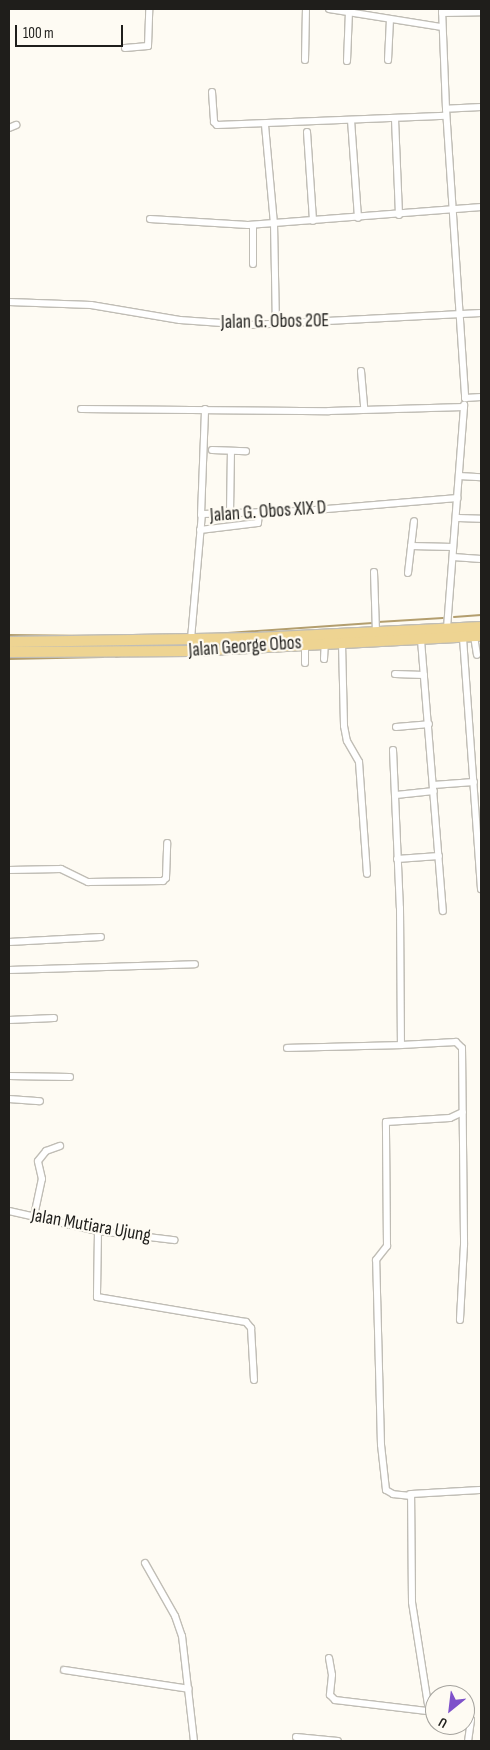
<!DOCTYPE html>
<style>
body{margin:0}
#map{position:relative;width:490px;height:1750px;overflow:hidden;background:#fefbf3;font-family:"Sofia Sans Condensed",sans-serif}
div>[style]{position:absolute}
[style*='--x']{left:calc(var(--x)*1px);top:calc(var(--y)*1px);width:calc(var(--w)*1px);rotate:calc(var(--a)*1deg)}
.stream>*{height:2px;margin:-1px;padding:0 1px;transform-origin:1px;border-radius:1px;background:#b39e6e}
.roads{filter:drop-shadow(1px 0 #c0bdb5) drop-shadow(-1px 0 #c0bdb5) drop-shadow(0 1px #c0bdb5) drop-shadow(0 -1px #c0bdb5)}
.street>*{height:6px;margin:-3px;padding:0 3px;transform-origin:3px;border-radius:3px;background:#fff}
.primary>*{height:10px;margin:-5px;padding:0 5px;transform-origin:5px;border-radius:5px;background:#eed492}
span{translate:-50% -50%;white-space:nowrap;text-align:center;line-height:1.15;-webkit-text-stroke:4.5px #fefbf3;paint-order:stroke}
.street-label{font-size:19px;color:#1f1e1b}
.frame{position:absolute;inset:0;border:10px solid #1f1e1b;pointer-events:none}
.north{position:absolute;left:425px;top:1685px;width:50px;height:50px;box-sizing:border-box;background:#fefbf3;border:1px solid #a5a39d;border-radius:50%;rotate:209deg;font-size:14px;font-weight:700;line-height:20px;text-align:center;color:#1f1e1b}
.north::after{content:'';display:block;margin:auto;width:18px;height:22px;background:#7e51ca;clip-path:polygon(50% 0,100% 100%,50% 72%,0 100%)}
.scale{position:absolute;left:15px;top:25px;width:108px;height:22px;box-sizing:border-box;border:2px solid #1f1e1b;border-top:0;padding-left:6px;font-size:15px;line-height:18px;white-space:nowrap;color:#1f1e1b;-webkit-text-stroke:4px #fefbf3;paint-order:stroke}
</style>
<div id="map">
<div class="stream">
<i style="--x:454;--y:617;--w:27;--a:-4"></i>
<i style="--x:378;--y:622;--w:65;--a:-3.5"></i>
<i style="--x:213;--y:634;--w:160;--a:-3.9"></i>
<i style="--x:9;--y:635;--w:87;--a:0.7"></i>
<i style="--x:116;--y:657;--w:5;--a:-11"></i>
<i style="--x:9;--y:659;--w:94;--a:-1.2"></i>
</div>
<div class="roads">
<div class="street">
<i style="--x:329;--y:9;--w:113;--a:9.1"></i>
<i style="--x:442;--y:9;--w:100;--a:87.7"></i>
<i style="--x:442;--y:13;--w:39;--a:-1"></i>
<i style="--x:125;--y:48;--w:23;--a:-5"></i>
<i style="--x:148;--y:46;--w:37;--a:-88"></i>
<i style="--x:305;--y:60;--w:51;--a:-88.9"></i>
<i style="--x:388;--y:60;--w:41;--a:-87.2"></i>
<i style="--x:347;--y:61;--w:49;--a:-87.7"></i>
<i style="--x:212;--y:92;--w:30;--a:86"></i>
<i style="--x:214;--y:122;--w:4;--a:45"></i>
<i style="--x:217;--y:125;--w:229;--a:-2.3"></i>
<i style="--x:481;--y:107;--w:35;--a:177"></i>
<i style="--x:446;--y:109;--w:290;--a:86.2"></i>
<i style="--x:465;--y:398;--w:16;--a:-4"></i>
<i style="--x:395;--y:119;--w:96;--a:87.6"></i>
<i style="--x:351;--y:120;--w:98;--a:85.9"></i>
<i style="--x:265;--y:125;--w:98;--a:84.8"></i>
<i style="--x:274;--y:223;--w:101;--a:88.9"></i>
<i style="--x:9;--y:128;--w:8;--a:-23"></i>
<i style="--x:307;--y:132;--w:89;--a:86.1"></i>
<i style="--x:150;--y:219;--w:98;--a:3.5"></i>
<i style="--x:248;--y:225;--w:234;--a:-4.4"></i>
<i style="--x:253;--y:264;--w:39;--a:-90"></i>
<i style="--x:9;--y:302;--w:82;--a:2.1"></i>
<i style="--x:91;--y:305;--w:90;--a:9.6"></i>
<i style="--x:180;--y:320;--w:70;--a:4.1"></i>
<i style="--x:250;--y:325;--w:231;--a:-3"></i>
<i style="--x:361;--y:371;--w:38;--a:85"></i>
<i style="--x:81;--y:409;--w:248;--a:0.5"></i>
<i style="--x:329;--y:411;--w:135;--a:-1.7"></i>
<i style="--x:212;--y:450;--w:34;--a:2"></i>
<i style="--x:459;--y:476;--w:22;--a:3"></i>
<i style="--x:230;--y:513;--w:62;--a:-89.1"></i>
<i style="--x:201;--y:515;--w:106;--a:-87.8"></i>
<i style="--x:458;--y:518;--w:23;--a:2"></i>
<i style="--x:200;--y:530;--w:58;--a:-6.9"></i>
<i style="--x:258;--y:523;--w:11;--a:-85"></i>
<i style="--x:411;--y:546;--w:42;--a:1.4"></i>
<i style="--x:453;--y:557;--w:28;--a:4"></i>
<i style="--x:374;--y:572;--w:59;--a:88.1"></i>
<i style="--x:408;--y:573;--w:52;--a:-83.4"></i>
<i style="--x:447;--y:628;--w:224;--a:-85.6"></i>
<i style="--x:474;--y:636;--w:19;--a:81"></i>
<i style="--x:463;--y:638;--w:252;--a:85.9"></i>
<i style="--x:191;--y:639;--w:125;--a:-85"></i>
<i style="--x:202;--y:514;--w:101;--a:-1.7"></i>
<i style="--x:303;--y:511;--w:155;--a:-4.8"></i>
<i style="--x:421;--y:640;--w:272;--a:85.4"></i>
<i style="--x:305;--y:643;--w:20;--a:90"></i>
<i style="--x:342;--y:643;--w:83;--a:88.6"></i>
<i style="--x:344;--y:726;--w:15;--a:79"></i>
<i style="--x:347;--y:741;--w:24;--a:60"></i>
<i style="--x:359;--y:762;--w:112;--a:85.9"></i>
<i style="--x:324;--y:659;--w:17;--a:-87"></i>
<i style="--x:395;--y:674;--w:29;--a:2"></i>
<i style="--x:396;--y:727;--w:33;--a:-5"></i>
<i style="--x:393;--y:750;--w:158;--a:87.5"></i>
<i style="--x:400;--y:908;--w:137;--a:89.6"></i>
<i style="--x:401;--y:1045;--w:55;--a:-3.1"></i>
<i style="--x:456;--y:1042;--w:8;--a:45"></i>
<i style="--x:462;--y:1048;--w:197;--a:89.4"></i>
<i style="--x:464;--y:1245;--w:75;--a:93.1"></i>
<i style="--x:433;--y:785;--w:41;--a:-4.2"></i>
<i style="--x:396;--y:795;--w:38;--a:-6"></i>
<i style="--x:397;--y:859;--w:42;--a:-4.1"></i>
<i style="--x:9;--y:870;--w:52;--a:-1.1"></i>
<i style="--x:61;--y:869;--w:30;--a:26"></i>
<i style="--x:88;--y:882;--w:75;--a:-0.8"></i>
<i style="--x:163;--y:881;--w:4;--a:-45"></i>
<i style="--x:166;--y:878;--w:35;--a:-88"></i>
<i style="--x:9;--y:942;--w:92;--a:-3.1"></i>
<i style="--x:9;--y:970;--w:186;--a:-1.8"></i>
<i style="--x:9;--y:1020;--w:45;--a:-2.5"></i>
<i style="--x:287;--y:1048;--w:114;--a:-1.5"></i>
<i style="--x:9;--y:1076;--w:61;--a:0.9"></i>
<i style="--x:9;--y:1099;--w:31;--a:4"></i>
<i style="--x:9;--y:1211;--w:91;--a:12.7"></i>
<i style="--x:98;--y:1231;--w:77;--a:6.8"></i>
<i style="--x:34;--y:1216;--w:38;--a:-78"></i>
<i style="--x:42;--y:1179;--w:18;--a:-103"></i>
<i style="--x:38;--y:1161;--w:13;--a:-51"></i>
<i style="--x:46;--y:1151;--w:15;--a:-20"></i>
<i style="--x:98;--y:1231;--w:66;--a:90.9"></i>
<i style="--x:97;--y:1297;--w:151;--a:9.5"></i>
<i style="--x:246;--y:1322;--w:8;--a:50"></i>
<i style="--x:251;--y:1328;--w:52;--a:86.7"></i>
<i style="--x:410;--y:1494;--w:71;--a:-3.2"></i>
<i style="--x:145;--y:1563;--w:61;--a:60.5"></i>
<i style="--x:175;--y:1616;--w:21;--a:71"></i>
<i style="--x:182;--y:1636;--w:106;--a:83.5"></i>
<i style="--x:329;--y:1658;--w:17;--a:80"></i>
<i style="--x:332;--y:1675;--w:20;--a:96"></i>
<i style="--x:330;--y:1695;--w:7;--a:45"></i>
<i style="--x:335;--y:1700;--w:101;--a:6.8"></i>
<i style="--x:64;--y:1670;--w:126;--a:8.6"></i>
<i style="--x:429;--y:1711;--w:110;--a:-98.9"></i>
<i style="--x:412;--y:1602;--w:106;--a:-90.5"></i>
<i style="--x:411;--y:1496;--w:18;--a:-174"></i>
<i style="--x:393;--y:1494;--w:8;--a:-150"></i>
<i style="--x:386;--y:1490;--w:45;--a:-96.3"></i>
<i style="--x:381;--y:1445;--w:185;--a:-91.5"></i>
<i style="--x:376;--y:1260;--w:18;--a:-52"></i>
<i style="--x:387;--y:1246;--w:124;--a:-90.5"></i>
<i style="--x:386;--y:1122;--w:64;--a:-3.6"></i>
<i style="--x:450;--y:1118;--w:14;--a:-25"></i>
<i style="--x:465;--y:1714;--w:8;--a:45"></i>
<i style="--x:471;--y:1720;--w:21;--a:98"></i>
<i style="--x:296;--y:1737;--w:42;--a:5.4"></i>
</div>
<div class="primary">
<i style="--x:9;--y:642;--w:247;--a:-0.9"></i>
<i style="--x:256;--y:638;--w:225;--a:-2.8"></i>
<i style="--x:9;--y:652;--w:182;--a:-0.3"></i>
<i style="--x:191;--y:651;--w:290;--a:-3"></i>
</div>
</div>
<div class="street-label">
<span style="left:275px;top:322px;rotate:-1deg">Jalan G. Obos 20E</span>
<span style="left:268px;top:512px;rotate:-4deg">Jalan G. Obos XIX D</span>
<span style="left:245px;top:647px;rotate:-4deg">Jalan George Obos</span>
<span style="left:91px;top:1226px;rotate:10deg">Jalan Mutiara Ujung</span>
</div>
<div class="frame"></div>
<div class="north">U</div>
<div class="scale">100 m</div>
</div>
